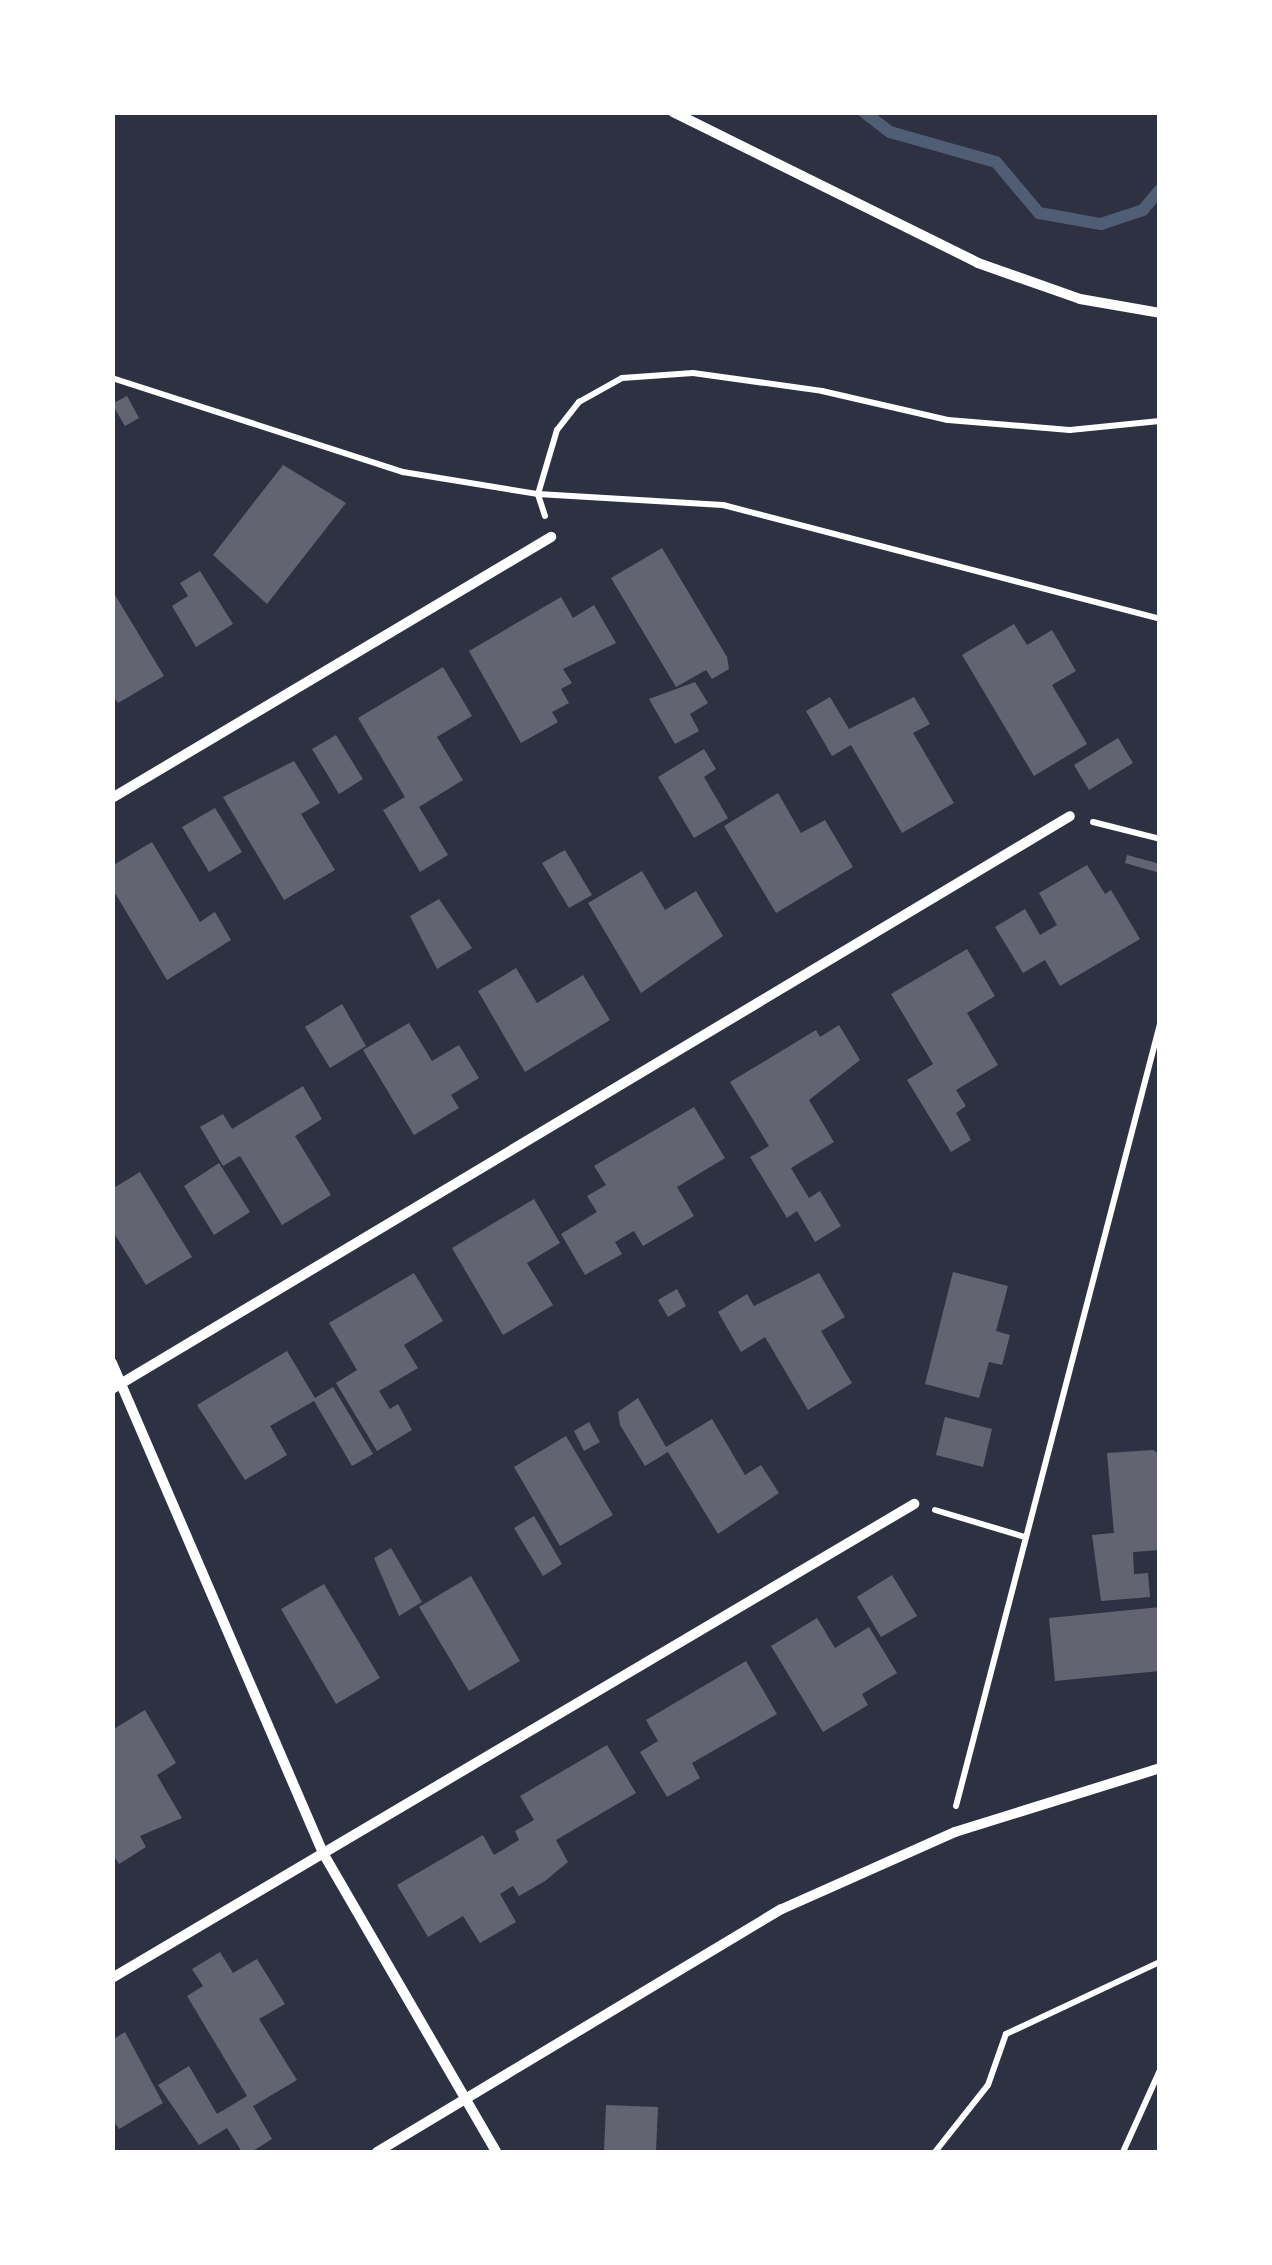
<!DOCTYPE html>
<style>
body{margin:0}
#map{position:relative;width:1272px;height:2265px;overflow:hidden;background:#2d3142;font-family:"DM Sans",sans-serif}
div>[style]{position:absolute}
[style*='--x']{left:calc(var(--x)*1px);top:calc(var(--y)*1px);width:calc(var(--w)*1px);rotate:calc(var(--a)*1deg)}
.stream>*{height:12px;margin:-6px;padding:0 6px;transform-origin:6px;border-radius:6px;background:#4f5d75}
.building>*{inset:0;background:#626471}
.path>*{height:6px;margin:-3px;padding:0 3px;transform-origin:3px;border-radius:3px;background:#fff}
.minor>*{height:10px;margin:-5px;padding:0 5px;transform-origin:5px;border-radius:5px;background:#fff}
span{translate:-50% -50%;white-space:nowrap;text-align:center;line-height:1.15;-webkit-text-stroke:8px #fff;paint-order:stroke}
.frame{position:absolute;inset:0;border:115px solid #fff;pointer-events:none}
</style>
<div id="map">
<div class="stream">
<i style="--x:864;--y:112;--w:33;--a:38"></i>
<i style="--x:890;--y:132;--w:110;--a:15.8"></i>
<i style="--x:996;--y:162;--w:67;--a:49.9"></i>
<i style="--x:1039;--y:213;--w:63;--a:10.1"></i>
<i style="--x:1101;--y:224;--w:44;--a:-18.4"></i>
<i style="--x:1143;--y:210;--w:26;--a:-50"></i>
</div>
<div class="building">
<i style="clip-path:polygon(127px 396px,139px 418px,125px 426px,112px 404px)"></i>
<i style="clip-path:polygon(283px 465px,346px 503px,267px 604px,213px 555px)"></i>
<i style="clip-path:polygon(662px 548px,727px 657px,729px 669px,712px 679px,706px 670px,676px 687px,611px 578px)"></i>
<i style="clip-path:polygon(200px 571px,233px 624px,196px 647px,172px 606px,188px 596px,180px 583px)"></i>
<i style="clip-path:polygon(112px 590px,164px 676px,118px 703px,112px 694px)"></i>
<i style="clip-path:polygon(561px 597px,573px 618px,594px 605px,616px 643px,563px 669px,572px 683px,561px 689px,569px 703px,552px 712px,558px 722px,521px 743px,469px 651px)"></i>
<i style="clip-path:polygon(1014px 624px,1027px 645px,1052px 630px,1076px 671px,1052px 685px,1087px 744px,1034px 776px,962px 655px)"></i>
<i style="clip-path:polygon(443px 667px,472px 716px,437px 737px,463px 780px,419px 807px,448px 855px,420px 872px,383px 810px,405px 797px,358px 718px)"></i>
<i style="clip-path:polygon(695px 682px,708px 703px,690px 714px,699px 731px,675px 744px,649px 699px)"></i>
<i style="clip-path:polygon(830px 697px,849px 729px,914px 697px,930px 724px,913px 733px,954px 803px,902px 833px,851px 745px,832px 756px,806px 711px)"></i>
<i style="clip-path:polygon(336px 735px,363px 779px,339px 794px,312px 749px)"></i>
<i style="clip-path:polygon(1118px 738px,1133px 763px,1089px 790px,1074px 765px)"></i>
<i style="clip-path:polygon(704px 749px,716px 769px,704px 777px,728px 818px,694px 838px,658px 777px)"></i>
<i style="clip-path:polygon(294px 761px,320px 803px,301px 814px,335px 870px,284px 900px,223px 797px)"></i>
<i style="clip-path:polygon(778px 793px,801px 833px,825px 820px,853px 867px,776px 913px,724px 826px)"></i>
<i style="clip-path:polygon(215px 808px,242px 852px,209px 872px,182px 827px)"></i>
<i style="clip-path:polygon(152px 842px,200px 922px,215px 912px,231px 940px,167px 980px,112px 888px,112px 866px)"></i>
<i style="clip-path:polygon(565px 850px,592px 895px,569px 908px,542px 863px)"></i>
<i style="clip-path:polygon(1127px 855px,1160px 864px,1160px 873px,1125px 863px)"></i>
<i style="clip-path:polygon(1087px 865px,1105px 894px,1111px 890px,1140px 939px,1060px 986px,1045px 960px,1023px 973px,995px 927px,1025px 909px,1040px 935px,1057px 925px,1039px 893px)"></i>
<i style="clip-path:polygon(642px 871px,665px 910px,696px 891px,723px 936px,641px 993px,588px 903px)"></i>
<i style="clip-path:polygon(439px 899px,472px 948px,437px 969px,410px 916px)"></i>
<i style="clip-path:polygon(967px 949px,995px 996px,967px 1013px,998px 1065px,956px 1090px,966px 1106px,956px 1113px,971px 1140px,951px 1152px,907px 1080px,933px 1064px,891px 994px)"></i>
<i style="clip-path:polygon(516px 968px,537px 1003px,583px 975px,610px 1020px,525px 1072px,478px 991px)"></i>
<i style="clip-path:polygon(342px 1004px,366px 1046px,330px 1068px,305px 1027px)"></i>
<i style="clip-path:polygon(409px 1023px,432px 1061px,459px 1045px,479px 1078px,451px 1095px,459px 1108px,414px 1135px,363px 1050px)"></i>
<i style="clip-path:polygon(839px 1025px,860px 1060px,809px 1100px,834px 1142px,791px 1168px,809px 1198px,820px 1191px,841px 1226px,815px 1242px,797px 1211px,787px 1218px,750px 1157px,769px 1146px,730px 1082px,816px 1030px,820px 1037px)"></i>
<i style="clip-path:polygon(303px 1086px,322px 1119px,295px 1136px,331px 1195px,282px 1225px,240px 1156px,223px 1166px,200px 1127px,223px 1114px,232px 1129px)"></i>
<i style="clip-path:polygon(694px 1107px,725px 1158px,677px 1187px,694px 1216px,643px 1246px,634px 1231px,615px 1242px,622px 1254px,585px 1275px,561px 1234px,597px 1212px,587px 1196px,606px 1185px,594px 1166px)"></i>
<i style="clip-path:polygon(219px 1163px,250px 1212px,214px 1235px,184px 1186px)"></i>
<i style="clip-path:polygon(140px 1172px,192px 1257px,146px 1285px,112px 1230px,112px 1189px)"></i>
<i style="clip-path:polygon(534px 1199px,560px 1243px,527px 1263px,553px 1305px,503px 1335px,452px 1248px)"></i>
<i style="clip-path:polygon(953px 1272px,1008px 1286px,996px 1331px,1010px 1335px,1002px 1365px,989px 1362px,979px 1398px,925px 1384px)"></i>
<i style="clip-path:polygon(414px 1273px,443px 1321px,404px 1345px,418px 1368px,379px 1391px,390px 1409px,398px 1404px,412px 1430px,377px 1451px,336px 1383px,357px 1370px,329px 1323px)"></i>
<i style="clip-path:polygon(819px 1273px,845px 1317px,821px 1331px,852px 1383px,808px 1410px,765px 1337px,741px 1352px,718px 1312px,747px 1294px,754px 1306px)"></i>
<i style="clip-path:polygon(677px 1289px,686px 1306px,668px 1317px,658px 1300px)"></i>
<i style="clip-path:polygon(287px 1351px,315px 1398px,333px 1387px,373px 1454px,352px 1466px,314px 1401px,270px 1426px,287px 1455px,245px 1480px,197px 1405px)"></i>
<i style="clip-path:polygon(638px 1398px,666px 1447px,712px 1419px,745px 1475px,761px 1465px,779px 1493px,718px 1534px,668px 1452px,645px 1466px,620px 1425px,618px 1412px)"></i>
<i style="clip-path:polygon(945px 1417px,992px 1429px,983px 1467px,936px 1455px)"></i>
<i style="clip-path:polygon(589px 1422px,600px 1442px,584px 1451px,574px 1431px)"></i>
<i style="clip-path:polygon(566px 1436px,613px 1515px,560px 1546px,514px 1467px)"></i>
<i style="clip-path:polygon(1153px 1450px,1160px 1454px,1160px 1550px,1133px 1552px,1134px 1574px,1148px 1573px,1150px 1597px,1101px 1601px,1092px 1535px,1114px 1533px,1107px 1453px)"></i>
<i style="clip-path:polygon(534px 1516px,562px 1564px,543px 1576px,514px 1528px)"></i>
<i style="clip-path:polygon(391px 1548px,422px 1602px,399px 1616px,374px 1558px)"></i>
<i style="clip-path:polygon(892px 1575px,917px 1616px,881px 1637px,857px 1597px)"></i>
<i style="clip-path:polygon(471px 1576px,520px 1661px,469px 1691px,419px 1607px)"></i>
<i style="clip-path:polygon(324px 1584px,380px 1678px,336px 1704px,281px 1609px)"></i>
<i style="clip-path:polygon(1160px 1607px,1160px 1671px,1055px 1681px,1049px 1618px)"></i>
<i style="clip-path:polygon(817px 1618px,835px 1648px,869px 1627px,897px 1673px,862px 1694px,868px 1705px,823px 1732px,771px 1646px)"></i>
<i style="clip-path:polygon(746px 1661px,777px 1714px,692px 1763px,700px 1778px,667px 1797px,640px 1752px,658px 1741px,646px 1720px)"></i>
<i style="clip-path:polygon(145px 1710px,176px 1763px,157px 1775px,182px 1818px,140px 1836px,146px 1847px,119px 1864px,112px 1853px,112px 1730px)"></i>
<i style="clip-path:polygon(607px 1745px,636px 1793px,556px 1840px,568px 1862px,545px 1881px,519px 1896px,513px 1886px,500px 1894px,516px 1922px,480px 1943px,463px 1916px,428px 1937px,397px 1885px,483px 1835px,494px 1855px,519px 1840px,515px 1831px,534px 1820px,520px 1796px)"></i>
<i style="clip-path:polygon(220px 1952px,233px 1973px,257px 1959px,285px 2004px,259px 2019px,297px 2080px,253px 2106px,272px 2139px,251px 2152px,242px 2152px,227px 2128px,199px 2145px,158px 2085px,189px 2066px,217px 2114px,247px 2096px,187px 1996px,203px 1986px,192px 1969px)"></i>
<i style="clip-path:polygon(125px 2032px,163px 2103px,119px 2129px,112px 2119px,112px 2040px)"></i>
<i style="clip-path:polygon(606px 2105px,658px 2107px,656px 2152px,604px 2152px)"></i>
</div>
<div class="path">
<i style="--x:112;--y:378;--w:306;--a:17.9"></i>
<i style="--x:403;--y:472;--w:137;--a:9.3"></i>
<i style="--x:538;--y:494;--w:185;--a:3.4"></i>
<i style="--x:723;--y:505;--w:452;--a:14.6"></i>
<i style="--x:545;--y:516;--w:23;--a:-108"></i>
<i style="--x:538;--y:494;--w:67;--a:-73.5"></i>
<i style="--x:557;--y:430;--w:36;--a:-52"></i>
<i style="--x:579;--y:402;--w:49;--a:-29.2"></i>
<i style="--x:622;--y:378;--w:71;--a:-4"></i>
<i style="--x:693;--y:373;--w:130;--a:7.9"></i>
<i style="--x:822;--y:391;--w:129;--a:13"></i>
<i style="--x:948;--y:420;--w:122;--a:4.7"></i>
<i style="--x:1070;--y:430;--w:90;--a:-5.7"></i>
<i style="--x:1093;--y:822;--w:69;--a:14.2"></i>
<i style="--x:935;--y:1510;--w:94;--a:16.7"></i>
<i style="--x:956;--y:1806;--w:808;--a:-75.38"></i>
<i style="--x:935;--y:2152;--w:85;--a:-51.7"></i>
<i style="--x:988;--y:2085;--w:54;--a:-70.6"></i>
<i style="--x:1006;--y:2034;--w:170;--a:-25.1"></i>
<i style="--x:1123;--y:2152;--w:90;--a:-65.7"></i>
</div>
<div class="minor">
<i style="--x:673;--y:112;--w:340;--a:26.3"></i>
<i style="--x:978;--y:263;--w:108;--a:19.4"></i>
<i style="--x:1080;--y:299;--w:81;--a:9.9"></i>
<i style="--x:112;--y:798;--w:511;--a:-30.73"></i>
<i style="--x:112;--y:1363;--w:533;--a:66.7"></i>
<i style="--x:323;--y:1853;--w:345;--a:59.9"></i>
<i style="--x:112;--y:1389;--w:1116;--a:-30.88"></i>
<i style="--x:112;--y:1978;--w:932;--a:-30.58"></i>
<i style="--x:377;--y:2152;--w:472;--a:-31"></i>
<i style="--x:782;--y:1909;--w:189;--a:-24"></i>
<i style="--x:955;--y:1832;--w:215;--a:-17.3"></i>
</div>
<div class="frame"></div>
</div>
